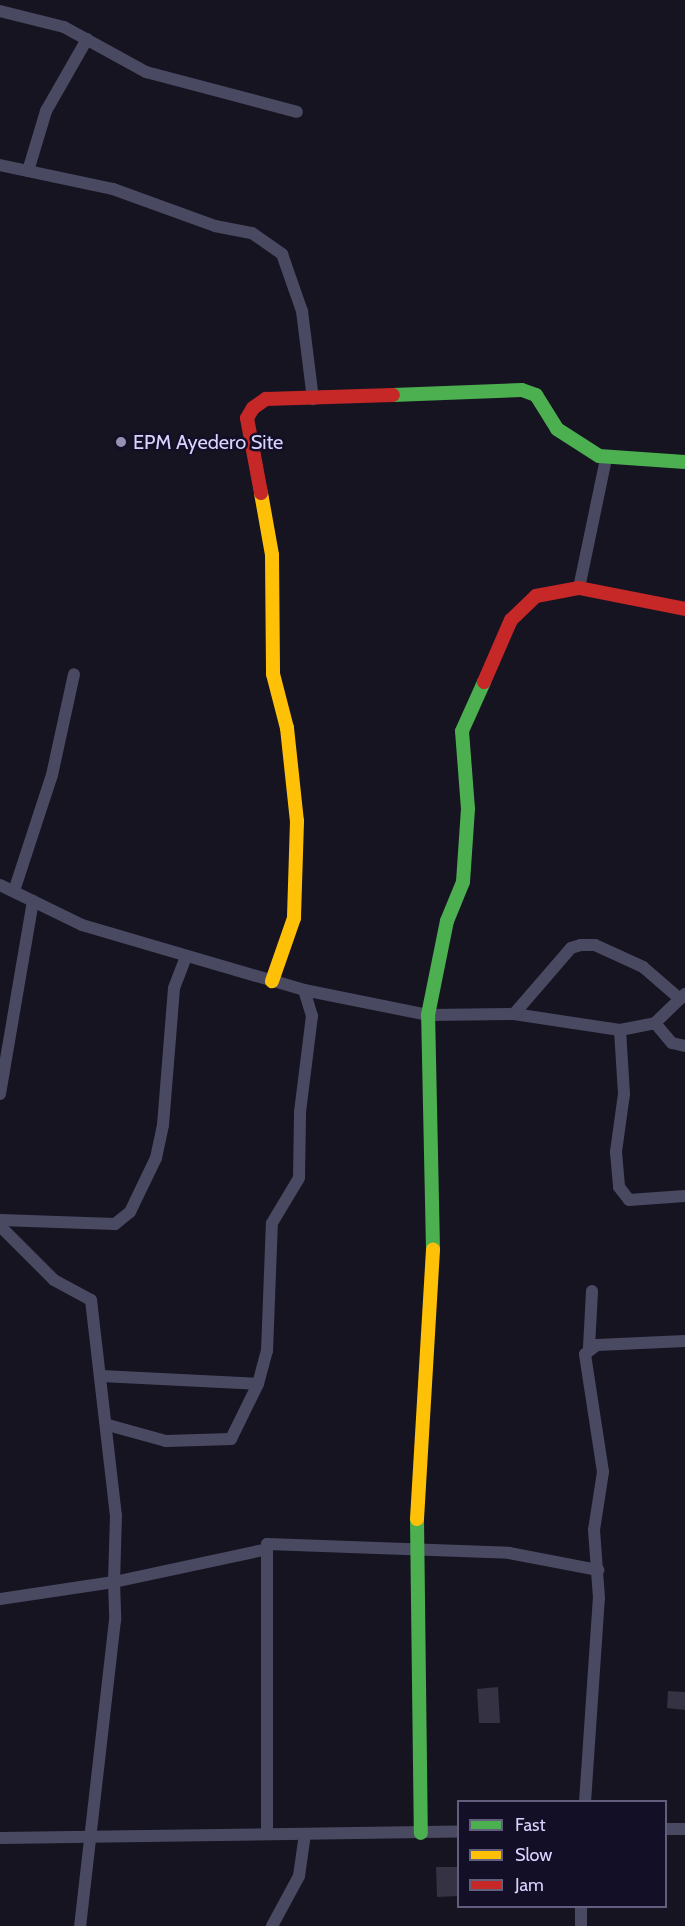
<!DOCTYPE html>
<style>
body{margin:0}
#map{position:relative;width:685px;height:1926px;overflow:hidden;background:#161421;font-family:Cabin,sans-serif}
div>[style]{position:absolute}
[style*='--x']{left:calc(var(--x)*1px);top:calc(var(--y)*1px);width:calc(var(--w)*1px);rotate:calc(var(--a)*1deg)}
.building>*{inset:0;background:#343243}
.street>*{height:12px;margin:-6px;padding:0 6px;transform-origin:6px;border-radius:6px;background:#4a4962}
.fast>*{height:14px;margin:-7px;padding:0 7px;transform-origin:7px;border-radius:7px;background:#4caf50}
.slow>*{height:14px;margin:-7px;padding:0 7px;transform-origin:7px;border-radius:7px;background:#ffc107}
.jam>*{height:14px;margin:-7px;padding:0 7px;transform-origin:7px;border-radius:7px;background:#c62828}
.dots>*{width:16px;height:16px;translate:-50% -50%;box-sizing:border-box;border:3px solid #130f26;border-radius:50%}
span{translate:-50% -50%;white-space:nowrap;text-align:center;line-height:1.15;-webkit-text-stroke:5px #130f26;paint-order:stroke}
.poi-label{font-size:20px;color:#d9d4ff}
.left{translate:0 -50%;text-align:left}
.legend{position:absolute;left:457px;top:1800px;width:210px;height:108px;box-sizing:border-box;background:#130f26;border:2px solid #625e7d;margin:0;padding:8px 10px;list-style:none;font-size:18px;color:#d9d4ff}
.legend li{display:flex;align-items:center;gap:12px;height:30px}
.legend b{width:30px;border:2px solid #625e7d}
</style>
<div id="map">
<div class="building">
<i style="clip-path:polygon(498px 1687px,500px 1723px,479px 1723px,477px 1689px)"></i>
<i style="clip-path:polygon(668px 1691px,685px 1692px,685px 1710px,667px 1708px)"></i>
<i style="clip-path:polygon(436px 1867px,459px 1867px,459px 1896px,437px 1897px)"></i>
</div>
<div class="street">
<i style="--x:0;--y:11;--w:66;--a:14"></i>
<i style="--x:64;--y:27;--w:94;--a:28.8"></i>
<i style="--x:146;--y:72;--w:156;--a:14.8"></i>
<i style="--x:0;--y:165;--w:116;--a:12"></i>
<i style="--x:113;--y:189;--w:109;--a:19.9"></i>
<i style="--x:215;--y:226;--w:38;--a:11"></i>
<i style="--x:252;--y:233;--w:37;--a:35"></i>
<i style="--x:282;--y:254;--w:60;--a:70.7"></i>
<i style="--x:302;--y:311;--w:89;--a:82.9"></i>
<i style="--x:28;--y:171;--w:63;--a:-73.3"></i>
<i style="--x:46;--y:111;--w:83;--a:-60.3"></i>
<i style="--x:579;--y:588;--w:132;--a:-78.2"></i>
<i style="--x:0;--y:885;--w:91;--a:26"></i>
<i style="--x:82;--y:925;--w:231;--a:16.3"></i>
<i style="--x:304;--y:990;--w:126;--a:11.4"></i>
<i style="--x:428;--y:1015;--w:86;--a:-0.7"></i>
<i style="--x:514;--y:1014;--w:107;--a:8.6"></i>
<i style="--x:620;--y:1030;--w:36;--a:-11"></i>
<i style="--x:655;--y:1023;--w:42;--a:-44"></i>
<i style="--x:14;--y:891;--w:122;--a:-71.9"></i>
<i style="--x:52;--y:775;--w:103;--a:-77.7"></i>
<i style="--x:514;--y:1014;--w:87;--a:-49.2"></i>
<i style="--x:571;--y:948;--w:10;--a:-17"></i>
<i style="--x:581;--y:945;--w:14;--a:0"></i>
<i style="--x:595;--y:945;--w:53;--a:24.6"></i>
<i style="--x:643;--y:967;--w:49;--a:40.9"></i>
<i style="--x:655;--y:1023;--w:26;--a:50"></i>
<i style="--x:672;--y:1043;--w:13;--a:13"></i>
<i style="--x:620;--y:1030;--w:64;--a:86.4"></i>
<i style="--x:624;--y:1094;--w:59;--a:97.9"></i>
<i style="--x:616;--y:1152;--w:35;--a:85"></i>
<i style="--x:619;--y:1187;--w:16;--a:52"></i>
<i style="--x:629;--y:1200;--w:56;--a:-4.1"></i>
<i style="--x:0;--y:1094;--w:196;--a:-80.3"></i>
<i style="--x:0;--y:1220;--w:115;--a:2"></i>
<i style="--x:115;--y:1224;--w:19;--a:-39"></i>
<i style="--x:130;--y:1212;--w:60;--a:-64.3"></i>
<i style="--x:156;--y:1158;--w:34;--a:-78"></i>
<i style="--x:163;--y:1125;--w:137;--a:-85.4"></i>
<i style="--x:174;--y:988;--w:34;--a:-69"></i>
<i style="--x:0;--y:1226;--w:76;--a:45"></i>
<i style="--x:54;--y:1280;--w:42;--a:28.4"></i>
<i style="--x:91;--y:1300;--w:216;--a:83.4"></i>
<i style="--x:116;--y:1515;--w:67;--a:91.7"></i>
<i style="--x:114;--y:1582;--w:152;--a:-12.1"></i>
<i style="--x:589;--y:1347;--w:56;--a:-86.9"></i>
<i style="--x:101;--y:1376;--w:157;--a:2.9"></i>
<i style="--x:258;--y:1384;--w:34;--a:-75"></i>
<i style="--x:267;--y:1351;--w:128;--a:-87.8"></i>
<i style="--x:272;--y:1223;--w:52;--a:-59"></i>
<i style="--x:299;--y:1178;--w:66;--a:-89.1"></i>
<i style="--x:300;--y:1112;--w:97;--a:-82.9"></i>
<i style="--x:312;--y:1016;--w:27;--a:-107"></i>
<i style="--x:108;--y:1425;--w:60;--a:15.4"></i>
<i style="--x:166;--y:1441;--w:65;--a:-1.8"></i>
<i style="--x:231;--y:1439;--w:59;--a:-63.9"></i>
<i style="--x:0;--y:1599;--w:115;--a:-8.5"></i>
<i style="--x:114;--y:1582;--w:38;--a:88"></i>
<i style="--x:115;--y:1620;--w:308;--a:96.5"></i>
<i style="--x:585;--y:1802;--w:204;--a:-86.1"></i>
<i style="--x:599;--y:1598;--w:68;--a:-94.2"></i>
<i style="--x:594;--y:1530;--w:59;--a:-81.2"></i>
<i style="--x:603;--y:1472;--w:119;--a:-98.7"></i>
<i style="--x:585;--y:1354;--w:15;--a:-37"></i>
<i style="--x:597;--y:1345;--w:88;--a:-2.6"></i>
<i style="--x:666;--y:1829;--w:19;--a:0"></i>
<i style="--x:267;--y:1834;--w:290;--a:-90"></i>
<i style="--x:267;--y:1544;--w:242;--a:2.1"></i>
<i style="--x:509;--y:1553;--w:91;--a:10.8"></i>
<i style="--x:0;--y:1838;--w:458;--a:-0.8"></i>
<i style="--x:272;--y:1926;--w:57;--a:-61.6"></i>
<i style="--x:299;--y:1876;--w:42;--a:-81.9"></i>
<i style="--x:581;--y:1926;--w:20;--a:-90"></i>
</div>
<div class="fast">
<i style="--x:393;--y:395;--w:129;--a:-2.2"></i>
<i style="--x:522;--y:390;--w:15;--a:20"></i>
<i style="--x:536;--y:395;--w:40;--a:58"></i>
<i style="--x:557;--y:429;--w:50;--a:32.7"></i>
<i style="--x:599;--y:456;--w:86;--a:4"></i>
<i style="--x:433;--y:1249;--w:234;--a:-91.2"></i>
<i style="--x:428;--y:1015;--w:96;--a:-78.6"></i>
<i style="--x:447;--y:921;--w:42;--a:-67.7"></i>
<i style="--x:463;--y:882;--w:73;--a:-86.1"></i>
<i style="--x:468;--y:809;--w:78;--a:-94.4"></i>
<i style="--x:462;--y:731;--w:54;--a:-65.8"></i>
<i style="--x:417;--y:1519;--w:314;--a:89.3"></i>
</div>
<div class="slow">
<i style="--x:261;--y:493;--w:63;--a:79.9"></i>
<i style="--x:272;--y:555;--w:119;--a:89.5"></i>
<i style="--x:273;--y:674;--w:56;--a:75.5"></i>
<i style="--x:287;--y:728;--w:94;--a:83.9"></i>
<i style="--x:297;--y:821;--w:97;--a:91.8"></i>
<i style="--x:294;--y:918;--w:67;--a:109.2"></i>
<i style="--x:417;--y:1519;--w:270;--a:-86.6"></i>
</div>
<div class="jam">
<i style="--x:261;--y:493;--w:76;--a:-100.6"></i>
<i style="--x:247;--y:418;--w:12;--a:-59"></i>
<i style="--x:253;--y:408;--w:16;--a:-35"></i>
<i style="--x:266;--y:399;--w:127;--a:-1.8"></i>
<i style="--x:484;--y:682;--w:68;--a:-66.5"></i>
<i style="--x:511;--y:620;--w:35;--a:-44"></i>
<i style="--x:536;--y:596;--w:44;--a:-10.5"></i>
<i style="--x:579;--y:588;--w:108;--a:11.2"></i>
</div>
<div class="dots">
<i style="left:121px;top:442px;background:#9591b1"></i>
</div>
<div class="poi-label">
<span class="left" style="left:133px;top:442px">EPM Ayedero Site</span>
</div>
<ul class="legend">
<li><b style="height:8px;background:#4caf50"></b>Fast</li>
<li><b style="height:8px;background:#ffc107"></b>Slow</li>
<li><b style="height:8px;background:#c62828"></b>Jam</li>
</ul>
</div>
